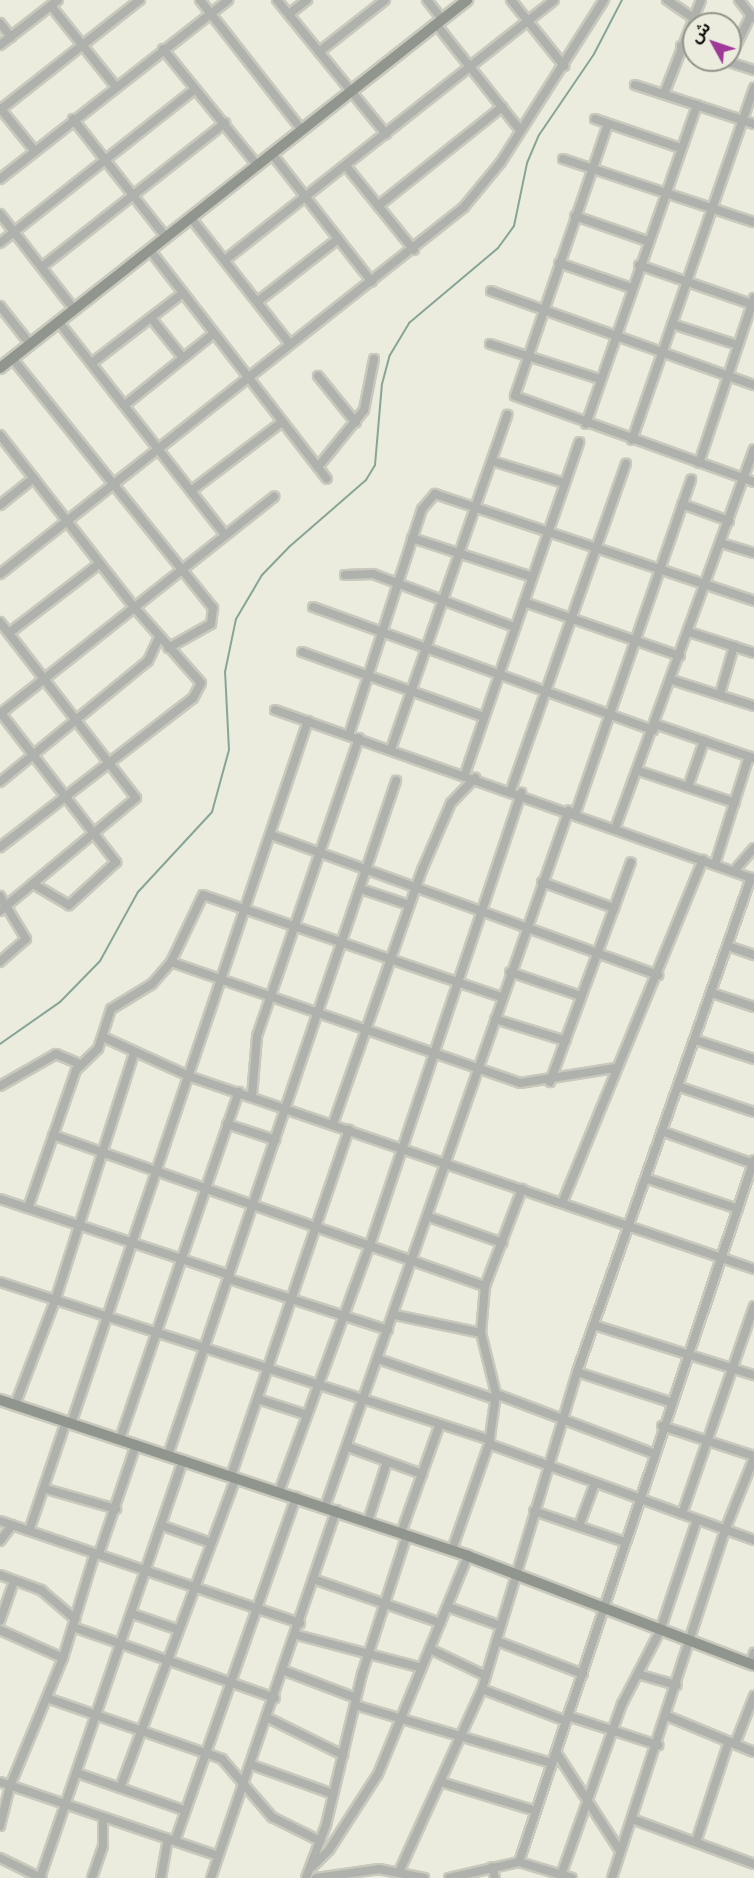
<!DOCTYPE html>
<meta charset="utf-8">
<style>
body{margin:0}
#map{position:relative;width:754px;height:1878px;overflow:hidden;background:#ebecde;font-family:"Golos Text","Noto Sans Arabic",sans-serif}
div>[style]{position:absolute}
[style*='--x']{left:calc(var(--x)*1px);top:calc(var(--y)*1px);width:calc(var(--w)*1px);rotate:calc(var(--a)*1deg)}
.stream>*{height:2px;margin:-1px;padding:0 1px;transform-origin:1px;border-radius:1px;background:#87a596}
.roads{filter:drop-shadow(2px 0 #c8c9bc) drop-shadow(-2px 0 #c8c9bc) drop-shadow(0 2px #c8c9bc) drop-shadow(0 -2px #c8c9bc)}
.street>*{height:8px;margin:-4px;padding:0 4px;transform-origin:4px;border-radius:4px;background:#aeb1ac}
.secondary>*{height:10px;margin:-5px;padding:0 5px;transform-origin:5px;border-radius:5px;background:#90958e}
span{translate:-50% -50%;white-space:nowrap;text-align:center;line-height:1.15;-webkit-text-stroke:4.5px #ebecde;paint-order:stroke}
.north{position:absolute;left:682px;top:12px;width:60px;height:60px;box-sizing:border-box;background:#ebecde;border:2px solid #93948a;border-radius:50%;rotate:310deg;font-size:16px;font-weight:700;line-height:24px;text-align:center;color:#0f0f0b}
.north::after{content:'';display:block;margin:auto;width:21px;height:27px;background:#a0389a;clip-path:polygon(50% 0,100% 100%,50% 72%,0 100%)}
</style>
<div id="map">
<div class="stream">
<i style="--x:0;--y:1044;--w:73;--a:-35"></i>
<i style="--x:60;--y:1002;--w:57;--a:-45.7"></i>
<i style="--x:100;--y:961;--w:79;--a:-61.2"></i>
<i style="--x:138;--y:892;--w:109;--a:-47.2"></i>
<i style="--x:212;--y:812;--w:64;--a:-74.7"></i>
<i style="--x:229;--y:750;--w:78;--a:-92.9"></i>
<i style="--x:225;--y:672;--w:54;--a:-78.3"></i>
<i style="--x:236;--y:619;--w:51;--a:-59.4"></i>
<i style="--x:262;--y:575;--w:39;--a:-46"></i>
<i style="--x:289;--y:547;--w:102;--a:-41"></i>
<i style="--x:366;--y:480;--w:17;--a:-59"></i>
<i style="--x:375;--y:465;--w:81;--a:-85.1"></i>
<i style="--x:382;--y:384;--w:30;--a:-75"></i>
<i style="--x:390;--y:355;--w:37;--a:-59"></i>
<i style="--x:409;--y:323;--w:116;--a:-40.1"></i>
<i style="--x:498;--y:248;--w:27;--a:-54"></i>
<i style="--x:514;--y:226;--w:64;--a:-78.3"></i>
<i style="--x:527;--y:163;--w:30;--a:-67"></i>
<i style="--x:539;--y:135;--w:98;--a:-55.8"></i>
<i style="--x:594;--y:54;--w:61;--a:-62.6"></i>
</div>
<div class="roads">
<div class="street">
<i style="--x:200;--y:0;--w:165;--a:51.9"></i>
<i style="--x:277;--y:0;--w:173;--a:50.9"></i>
<i style="--x:427;--y:0;--w:24;--a:52"></i>
<i style="--x:511;--y:0;--w:85;--a:51.2"></i>
<i style="--x:667;--y:0;--w:42;--a:34.4"></i>
<i style="--x:739;--y:0;--w:23;--a:52"></i>
<i style="--x:51;--y:6;--w:102;--a:51.3"></i>
<i style="--x:289;--y:14;--w:23;--a:-38"></i>
<i style="--x:0;--y:23;--w:18;--a:52"></i>
<i style="--x:436;--y:24;--w:135;--a:51.6"></i>
<i style="--x:0;--y:45;--w:73;--a:-37.8"></i>
<i style="--x:681;--y:46;--w:14;--a:17"></i>
<i style="--x:163;--y:49;--w:149;--a:51"></i>
<i style="--x:319;--y:52;--w:84;--a:-38.2"></i>
<i style="--x:730;--y:58;--w:48;--a:-64"></i>
<i style="--x:723;--y:60;--w:33;--a:18"></i>
<i style="--x:635;--y:85;--w:125;--a:18.1"></i>
<i style="--x:664;--y:94;--w:101;--a:-68.5"></i>
<i style="--x:0;--y:108;--w:54;--a:51"></i>
<i style="--x:0;--y:110;--w:178;--a:-38.2"></i>
<i style="--x:73;--y:119;--w:150;--a:51.8"></i>
<i style="--x:595;--y:119;--w:90;--a:18.8"></i>
<i style="--x:608;--y:124;--w:287;--a:108.9"></i>
<i style="--x:515;--y:396;--w:254;--a:19.8"></i>
<i style="--x:272;--y:154;--w:162;--a:52"></i>
<i style="--x:563;--y:159;--w:201;--a:18.3"></i>
<i style="--x:346;--y:166;--w:108;--a:51"></i>
<i style="--x:0;--y:179;--w:290;--a:-38.1"></i>
<i style="--x:378;--y:206;--w:159;--a:-38.6"></i>
<i style="--x:0;--y:214;--w:120;--a:52.1"></i>
<i style="--x:575;--y:216;--w:76;--a:19.1"></i>
<i style="--x:191;--y:218;--w:159;--a:51.9"></i>
<i style="--x:0;--y:243;--w:248;--a:-38.3"></i>
<i style="--x:150;--y:250;--w:289;--a:52.3"></i>
<i style="--x:225;--y:260;--w:419;--a:-38.3"></i>
<i style="--x:559;--y:263;--w:76;--a:19.1"></i>
<i style="--x:639;--y:265;--w:122;--a:19.2"></i>
<i style="--x:42;--y:267;--w:233;--a:-38.2"></i>
<i style="--x:491;--y:291;--w:279;--a:19.7"></i>
<i style="--x:257;--y:302;--w:103;--a:-37.9"></i>
<i style="--x:0;--y:306;--w:48;--a:51.7"></i>
<i style="--x:151;--y:318;--w:51;--a:51.3"></i>
<i style="--x:58;--y:321;--w:271;--a:52"></i>
<i style="--x:672;--y:324;--w:69;--a:17.7"></i>
<i style="--x:490;--y:344;--w:115;--a:17.7"></i>
<i style="--x:12;--y:358;--w:321;--a:51.2"></i>
<i style="--x:213;--y:608;--w:16;--a:97"></i>
<i style="--x:211;--y:624;--w:49;--a:150.8"></i>
<i style="--x:92;--y:363;--w:115;--a:-37.6"></i>
<i style="--x:318;--y:376;--w:60;--a:51"></i>
<i style="--x:125;--y:405;--w:113;--a:-38.9"></i>
<i style="--x:586;--y:424;--w:338;--a:-70.8"></i>
<i style="--x:0;--y:435;--w:218;--a:52.1"></i>
<i style="--x:134;--y:607;--w:101;--a:48.6"></i>
<i style="--x:201;--y:683;--w:17;--a:118"></i>
<i style="--x:193;--y:698;--w:244;--a:142.3"></i>
<i style="--x:632;--y:440;--w:373;--a:-70.9"></i>
<i style="--x:492;--y:461;--w:75;--a:17"></i>
<i style="--x:699;--y:463;--w:174;--a:-71.6"></i>
<i style="--x:318;--y:467;--w:73;--a:-51.1"></i>
<i style="--x:364;--y:410;--w:52;--a:-78.9"></i>
<i style="--x:191;--y:491;--w:114;--a:-37.2"></i>
<i style="--x:682;--y:504;--w:50;--a:19.9"></i>
<i style="--x:0;--y:505;--w:43;--a:-38.5"></i>
<i style="--x:412;--y:538;--w:126;--a:18"></i>
<i style="--x:721;--y:543;--w:34;--a:17"></i>
<i style="--x:0;--y:574;--w:592;--a:-38.34"></i>
<i style="--x:464;--y:207;--w:58;--a:-50.6"></i>
<i style="--x:501;--y:162;--w:192;--a:-57.6"></i>
<i style="--x:345;--y:575;--w:28;--a:-2"></i>
<i style="--x:373;--y:574;--w:151;--a:20.6"></i>
<i style="--x:524;--y:602;--w:165;--a:19.1"></i>
<i style="--x:313;--y:607;--w:362;--a:19.9"></i>
<i style="--x:0;--y:622;--w:222;--a:52.3"></i>
<i style="--x:136;--y:798;--w:177;--a:140.3"></i>
<i style="--x:689;--y:632;--w:68;--a:17.9"></i>
<i style="--x:9;--y:633;--w:113;--a:-37.5"></i>
<i style="--x:302;--y:652;--w:193;--a:19.7"></i>
<i style="--x:672;--y:680;--w:86;--a:17.6"></i>
<i style="--x:720;--y:694;--w:50;--a:-73.7"></i>
<i style="--x:275;--y:710;--w:508;--a:19.43"></i>
<i style="--x:0;--y:712;--w:190;--a:52.3"></i>
<i style="--x:116;--y:862;--w:64;--a:137.5"></i>
<i style="--x:69;--y:905;--w:42;--a:-149.7"></i>
<i style="--x:0;--y:714;--w:350;--a:-38.4"></i>
<i style="--x:655;--y:724;--w:104;--a:19.1"></i>
<i style="--x:349;--y:735;--w:237;--a:-72.1"></i>
<i style="--x:422;--y:509;--w:20;--a:-49"></i>
<i style="--x:435;--y:494;--w:336;--a:18.5"></i>
<i style="--x:391;--y:749;--w:354;--a:-70.8"></i>
<i style="--x:639;--y:771;--w:101;--a:18.4"></i>
<i style="--x:465;--y:774;--w:351;--a:-71"></i>
<i style="--x:0;--y:782;--w:191;--a:-39.3"></i>
<i style="--x:148;--y:661;--w:26;--a:-65"></i>
<i style="--x:688;--y:787;--w:49;--a:-70.8"></i>
<i style="--x:511;--y:790;--w:346;--a:-70.6"></i>
<i style="--x:576;--y:812;--w:352;--a:-70.9"></i>
<i style="--x:616;--y:826;--w:401;--a:-69.9"></i>
<i style="--x:271;--y:835;--w:412;--a:19.9"></i>
<i style="--x:715;--y:864;--w:113;--a:-72.5"></i>
<i style="--x:734;--y:871;--w:30;--a:-49"></i>
<i style="--x:542;--y:882;--w:77;--a:19.9"></i>
<i style="--x:361;--y:889;--w:51;--a:18.4"></i>
<i style="--x:0;--y:896;--w:50;--a:58.8"></i>
<i style="--x:26;--y:939;--w:35;--a:139"></i>
<i style="--x:728;--y:946;--w:28;--a:19"></i>
<i style="--x:171;--y:962;--w:369;--a:19.1"></i>
<i style="--x:520;--y:1083;--w:97;--a:-8.9"></i>
<i style="--x:510;--y:972;--w:75;--a:18.7"></i>
<i style="--x:712;--y:993;--w:44;--a:18.4"></i>
<i style="--x:495;--y:1019;--w:74;--a:17.2"></i>
<i style="--x:103;--y:1037;--w:97;--a:24.4"></i>
<i style="--x:191;--y:1077;--w:595;--a:18.83"></i>
<i style="--x:696;--y:1040;--w:61;--a:18.1"></i>
<i style="--x:550;--y:1082;--w:234;--a:-69.8"></i>
<i style="--x:0;--y:1086;--w:64;--a:-29.7"></i>
<i style="--x:56;--y:1054;--w:26;--a:23"></i>
<i style="--x:680;--y:1087;--w:78;--a:18.7"></i>
<i style="--x:252;--y:1096;--w:60;--a:-85.2"></i>
<i style="--x:257;--y:1036;--w:315;--a:-71.1"></i>
<i style="--x:227;--y:1124;--w:51;--a:18.4"></i>
<i style="--x:333;--y:1124;--w:269;--a:-70.7"></i>
<i style="--x:422;--y:870;--w:73;--a:-66.6"></i>
<i style="--x:451;--y:803;--w:35;--a:-46"></i>
<i style="--x:664;--y:1132;--w:96;--a:19.6"></i>
<i style="--x:53;--y:1135;--w:458;--a:19.3"></i>
<i style="--x:648;--y:1179;--w:95;--a:18.4"></i>
<i style="--x:0;--y:1199;--w:242;--a:18.3"></i>
<i style="--x:563;--y:1201;--w:369;--a:-67.7"></i>
<i style="--x:28;--y:1208;--w:146;--a:-70.8"></i>
<i style="--x:76;--y:1070;--w:30;--a:-44"></i>
<i style="--x:98;--y:1049;--w:42;--a:-72"></i>
<i style="--x:111;--y:1009;--w:48;--a:-31.4"></i>
<i style="--x:152;--y:984;--w:29;--a:-49"></i>
<i style="--x:171;--y:962;--w:74;--a:-64.5"></i>
<i style="--x:203;--y:895;--w:315;--a:18.9"></i>
<i style="--x:429;--y:1217;--w:78;--a:19.4"></i>
<i style="--x:229;--y:1279;--w:167;--a:17.8"></i>
<i style="--x:0;--y:1282;--w:515;--a:17.87"></i>
<i style="--x:395;--y:1315;--w:88;--a:11.8"></i>
<i style="--x:594;--y:1325;--w:168;--a:17.4"></i>
<i style="--x:378;--y:1359;--w:124;--a:18.9"></i>
<i style="--x:577;--y:1372;--w:98;--a:17.9"></i>
<i style="--x:496;--y:1394;--w:167;--a:20.7"></i>
<i style="--x:261;--y:1400;--w:48;--a:18.1"></i>
<i style="--x:15;--y:1405;--w:111;--a:-69"></i>
<i style="--x:55;--y:1301;--w:260;--a:-72.3"></i>
<i style="--x:71;--y:1424;--w:742;--a:-71.37"></i>
<i style="--x:662;--y:1426;--w:97;--a:18.1"></i>
<i style="--x:120;--y:1439;--w:367;--a:-71.1"></i>
<i style="--x:489;--y:1444;--w:282;--a:19.9"></i>
<i style="--x:348;--y:1447;--w:79;--a:20"></i>
<i style="--x:168;--y:1455;--w:712;--a:-71.31"></i>
<i style="--x:231;--y:1476;--w:366;--a:-71.2"></i>
<i style="--x:46;--y:1489;--w:73;--a:15.9"></i>
<i style="--x:279;--y:1492;--w:263;--a:-69.8"></i>
<i style="--x:370;--y:1245;--w:477;--a:-71.5"></i>
<i style="--x:325;--y:1507;--w:738;--a:-70.71"></i>
<i style="--x:534;--y:1511;--w:96;--a:18.8"></i>
<i style="--x:682;--y:1514;--w:220;--a:-70.9"></i>
<i style="--x:0;--y:1521;--w:317;--a:18.8"></i>
<i style="--x:368;--y:1521;--w:62;--a:-72.1"></i>
<i style="--x:163;--y:1526;--w:51;--a:19.5"></i>
<i style="--x:579;--y:1526;--w:46;--a:-69.6"></i>
<i style="--x:29;--y:1531;--w:115;--a:-71.3"></i>
<i style="--x:401;--y:1533;--w:114;--a:-70.4"></i>
<i style="--x:0;--y:1541;--w:20;--a:-53"></i>
<i style="--x:452;--y:1550;--w:112;--a:-70.8"></i>
<i style="--x:489;--y:1444;--w:50;--a:-82"></i>
<i style="--x:496;--y:1394;--w:63;--a:-103.8"></i>
<i style="--x:481;--y:1333;--w:47;--a:-85.1"></i>
<i style="--x:485;--y:1286;--w:104;--a:-69.1"></i>
<i style="--x:99;--y:1554;--w:115;--a:-71.3"></i>
<i style="--x:0;--y:1575;--w:44;--a:20.1"></i>
<i style="--x:41;--y:1590;--w:45;--a:40.5"></i>
<i style="--x:313;--y:1579;--w:135;--a:19"></i>
<i style="--x:448;--y:1607;--w:56;--a:19.7"></i>
<i style="--x:133;--y:1614;--w:46;--a:19.2"></i>
<i style="--x:0;--y:1621;--w:42;--a:-70.7"></i>
<i style="--x:73;--y:1627;--w:214;--a:19.4"></i>
<i style="--x:0;--y:1630;--w:69;--a:24"></i>
<i style="--x:297;--y:1635;--w:129;--a:14.8"></i>
<i style="--x:497;--y:1641;--w:92;--a:21"></i>
<i style="--x:430;--y:1649;--w:62;--a:25.7"></i>
<i style="--x:750;--y:1664;--w:12;--a:-70"></i>
<i style="--x:285;--y:1671;--w:76;--a:20.8"></i>
<i style="--x:641;--y:1675;--w:37;--a:16"></i>
<i style="--x:482;--y:1689;--w:90;--a:20.9"></i>
<i style="--x:47;--y:1698;--w:185;--a:19.2"></i>
<i style="--x:222;--y:1759;--w:77;--a:49.2"></i>
<i style="--x:272;--y:1817;--w:54;--a:26.6"></i>
<i style="--x:355;--y:1705;--w:204;--a:16.5"></i>
<i style="--x:568;--y:1716;--w:95;--a:17.9"></i>
<i style="--x:667;--y:1716;--w:94;--a:22.5"></i>
<i style="--x:268;--y:1718;--w:84;--a:26.3"></i>
<i style="--x:735;--y:1744;--w:52;--a:-68.4"></i>
<i style="--x:556;--y:1752;--w:118;--a:57.1"></i>
<i style="--x:252;--y:1765;--w:86;--a:19.7"></i>
<i style="--x:77;--y:1773;--w:112;--a:19.2"></i>
<i style="--x:0;--y:1782;--w:230;--a:18.7"></i>
<i style="--x:441;--y:1782;--w:99;--a:17"></i>
<i style="--x:120;--y:1788;--w:331;--a:-69.5"></i>
<i style="--x:632;--y:1819;--w:130;--a:20.2"></i>
<i style="--x:0;--y:1826;--w:41;--a:-76"></i>
<i style="--x:10;--y:1786;--w:139;--a:-67.5"></i>
<i style="--x:63;--y:1658;--w:110;--a:-73.1"></i>
<i style="--x:175;--y:1841;--w:365;--a:-70.6"></i>
<i style="--x:696;--y:1842;--w:106;--a:-71.9"></i>
<i style="--x:0;--y:1858;--w:46;--a:26"></i>
<i style="--x:519;--y:1862;--w:740;--a:-71.49"></i>
<i style="--x:312;--y:1867;--w:24;--a:-45"></i>
<i style="--x:329;--y:1850;--w:90;--a:-57.2"></i>
<i style="--x:378;--y:1774;--w:236;--a:-67.6"></i>
<i style="--x:492;--y:1867;--w:11;--a:75"></i>
<i style="--x:399;--y:1872;--w:201;--a:-65.6"></i>
<i style="--x:482;--y:1689;--w:331;--a:-73.3"></i>
<i style="--x:577;--y:1372;--w:524;--a:-70.6"></i>
<i style="--x:40;--y:1878;--w:442;--a:-71.1"></i>
<i style="--x:92;--y:1878;--w:34;--a:-71"></i>
<i style="--x:103;--y:1846;--w:28;--a:-90"></i>
<i style="--x:161;--y:1878;--w:40;--a:-80"></i>
<i style="--x:211;--y:1878;--w:389;--a:-71.2"></i>
<i style="--x:306;--y:1878;--w:57;--a:-69.3"></i>
<i style="--x:326;--y:1825;--w:155;--a:-76.6"></i>
<i style="--x:362;--y:1674;--w:146;--a:-72.1"></i>
<i style="--x:316;--y:1878;--w:64;--a:-8.1"></i>
<i style="--x:379;--y:1869;--w:46;--a:11.3"></i>
<i style="--x:449;--y:1878;--w:72;--a:-12.9"></i>
<i style="--x:519;--y:1862;--w:55;--a:16.8"></i>
<i style="--x:560;--y:1878;--w:185;--a:-70.4"></i>
<i style="--x:622;--y:1704;--w:82;--a:-62.5"></i>
<i style="--x:660;--y:1631;--w:117;--a:-71.6"></i>
<i style="--x:612;--y:1878;--w:366;--a:-72"></i>
<i style="--x:725;--y:1530;--w:78;--a:-68.1"></i>
</div>
<div class="secondary">
<i style="--x:0;--y:368;--w:595;--a:-38.24"></i>
<i style="--x:0;--y:1400;--w:493;--a:18.4"></i>
<i style="--x:468;--y:1556;--w:306;--a:20.9"></i>
</div>
</div>
<div class="north">ش</div>
</div>
